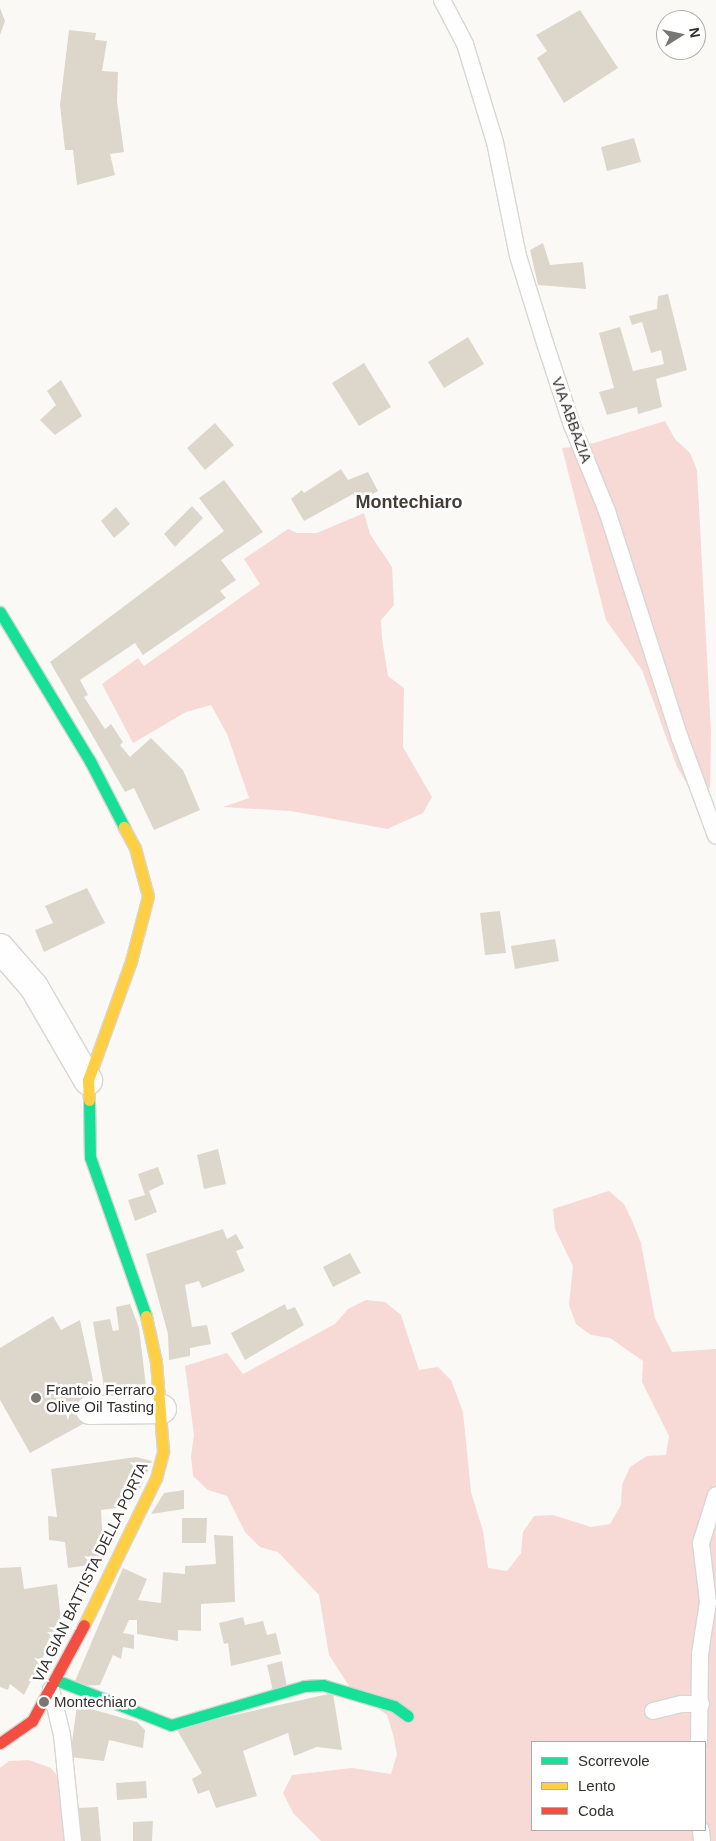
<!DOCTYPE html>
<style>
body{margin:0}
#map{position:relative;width:716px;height:1841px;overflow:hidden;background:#fbf9f6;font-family:Arial,sans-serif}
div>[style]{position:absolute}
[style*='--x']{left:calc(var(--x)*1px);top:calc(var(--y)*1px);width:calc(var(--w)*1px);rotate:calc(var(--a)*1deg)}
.green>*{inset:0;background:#f7d9d6}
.building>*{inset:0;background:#ddd7cb}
.roads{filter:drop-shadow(1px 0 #d8d6d3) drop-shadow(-1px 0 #d8d6d3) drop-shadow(0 1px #d8d6d3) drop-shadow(0 -1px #d8d6d3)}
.lane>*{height:16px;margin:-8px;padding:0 8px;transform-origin:8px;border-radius:8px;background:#fefefe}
.street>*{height:28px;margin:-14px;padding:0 14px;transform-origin:14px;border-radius:14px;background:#fefefe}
.fast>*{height:11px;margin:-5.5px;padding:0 5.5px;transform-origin:5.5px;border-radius:5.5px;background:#16e098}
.slow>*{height:11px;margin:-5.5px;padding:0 5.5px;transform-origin:5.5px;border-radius:5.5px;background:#ffcf43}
.jam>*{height:11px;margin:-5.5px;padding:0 5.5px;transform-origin:5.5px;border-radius:5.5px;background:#f24e42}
.dots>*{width:14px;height:14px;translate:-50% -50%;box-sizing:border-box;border:2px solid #fff;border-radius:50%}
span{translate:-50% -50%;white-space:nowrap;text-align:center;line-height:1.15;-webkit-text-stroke:5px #fff;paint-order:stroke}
.street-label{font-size:15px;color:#33302d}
.poi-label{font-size:15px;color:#33302d}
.left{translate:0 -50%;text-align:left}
.quarter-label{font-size:18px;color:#443d36;font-weight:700}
.legend{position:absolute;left:531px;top:1741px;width:175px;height:90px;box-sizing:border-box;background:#fff;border:1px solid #adacab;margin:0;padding:6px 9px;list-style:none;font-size:15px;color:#33302d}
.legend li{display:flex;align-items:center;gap:10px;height:25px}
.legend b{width:25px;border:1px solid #adacab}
.north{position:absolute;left:656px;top:10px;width:50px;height:50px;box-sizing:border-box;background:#fff;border:1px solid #adacab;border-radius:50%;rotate:80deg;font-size:14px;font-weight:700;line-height:20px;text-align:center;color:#33302d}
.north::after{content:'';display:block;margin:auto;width:18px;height:22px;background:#797673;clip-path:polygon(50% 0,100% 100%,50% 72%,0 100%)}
</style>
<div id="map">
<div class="green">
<i style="clip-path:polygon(665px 421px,675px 439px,690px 453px,697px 470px,711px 732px,710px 788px,687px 784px,677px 767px,642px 670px,606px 620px,562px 448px,584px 446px)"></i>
<i style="clip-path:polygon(364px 513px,370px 534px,392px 567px,394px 605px,381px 620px,382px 639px,388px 676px,404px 688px,403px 747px,432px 797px,423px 813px,387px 829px,291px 811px,223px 807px,249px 798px,227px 734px,211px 705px,186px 712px,133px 743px,102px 684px,138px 658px,144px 666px,260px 584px,244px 559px,288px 529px,297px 533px,317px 533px)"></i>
<i style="clip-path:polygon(evenodd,609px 1191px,624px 1204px,633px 1223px,641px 1243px,655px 1318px,672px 1352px,716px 1349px,716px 1841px,321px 1841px,293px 1813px,283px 1793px,292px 1775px,352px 1768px,391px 1774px,397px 1754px,393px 1734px,387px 1715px,351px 1689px,329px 1655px,319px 1595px,278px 1552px,260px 1547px,245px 1532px,227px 1496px,208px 1490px,193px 1476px,191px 1456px,194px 1435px,185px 1366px,227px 1353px,243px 1374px,335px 1324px,348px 1309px,366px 1300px,385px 1302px,401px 1315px,419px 1370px,438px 1367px,451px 1380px,463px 1412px,471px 1492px,483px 1531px,488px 1568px,507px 1571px,521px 1553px,523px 1532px,534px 1516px,553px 1515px,591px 1527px,610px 1524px,621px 1505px,622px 1485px,630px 1467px,647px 1456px,666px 1455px,669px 1436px,642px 1382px,643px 1361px,610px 1338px,591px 1335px,576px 1324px,569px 1305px,573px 1266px,555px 1229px,553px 1209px,609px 1191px,532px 1742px,705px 1742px,705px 1830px,532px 1830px,532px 1742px)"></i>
<i style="clip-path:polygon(29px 1760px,51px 1768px,64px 1784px,68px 1841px,0 1841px,0 1768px,9px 1761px)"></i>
</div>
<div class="building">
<i style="clip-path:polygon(0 8px,5px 21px,0 35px)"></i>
<i style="clip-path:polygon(580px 10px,618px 68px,564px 103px,537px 58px,547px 51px,536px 35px)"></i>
<i style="clip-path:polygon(69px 30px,96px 33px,95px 40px,107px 41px,102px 71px,118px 72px,117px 101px,124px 152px,110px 154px,115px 175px,77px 185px,73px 150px,65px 150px,60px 105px)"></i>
<i style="clip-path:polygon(634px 138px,641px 162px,607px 171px,601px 147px)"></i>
<i style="clip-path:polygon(543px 243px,550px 265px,583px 262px,586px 289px,538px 285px,530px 250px)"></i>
<i style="clip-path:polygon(668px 294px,687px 370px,656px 379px,662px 407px,638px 414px,637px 407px,607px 415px,599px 392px,614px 388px,599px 333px,620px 327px,633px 371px,664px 364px,661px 350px,651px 353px,642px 322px,632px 325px,629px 316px,657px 309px,658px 296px)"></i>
<i style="clip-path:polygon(468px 337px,484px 364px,444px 388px,428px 362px)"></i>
<i style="clip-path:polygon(364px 363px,391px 407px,359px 426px,332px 383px)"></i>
<i style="clip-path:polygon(61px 380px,82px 416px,55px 435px,40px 420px,56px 405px,47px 391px)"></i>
<i style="clip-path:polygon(215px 423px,234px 445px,205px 470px,187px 448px)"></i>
<i style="clip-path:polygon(341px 469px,348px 480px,368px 472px,378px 491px,358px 502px,353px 494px,304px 521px,291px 499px,302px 490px,304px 493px)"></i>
<i style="clip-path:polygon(224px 480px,263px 532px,221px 560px,236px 580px,220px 591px,226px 598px,143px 655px,135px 643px,80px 680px,88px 695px,84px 697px,105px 729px,111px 724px,123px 742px,120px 745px,130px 757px,151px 738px,183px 770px,200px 810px,154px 830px,134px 788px,125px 792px,50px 662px,224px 531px,199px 498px)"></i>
<i style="clip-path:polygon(192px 506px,203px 518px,175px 547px,164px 534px)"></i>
<i style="clip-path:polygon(116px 507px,130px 524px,114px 538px,101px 521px)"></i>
<i style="clip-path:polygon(87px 888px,105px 923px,44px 952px,35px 930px,53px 923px,45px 906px)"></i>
<i style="clip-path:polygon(500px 911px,506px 953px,485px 955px,480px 913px)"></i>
<i style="clip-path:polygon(555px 939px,559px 961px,515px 969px,511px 946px)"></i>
<i style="clip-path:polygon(218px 1149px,226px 1184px,204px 1189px,197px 1155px)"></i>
<i style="clip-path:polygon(158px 1167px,164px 1184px,149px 1191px,157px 1212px,135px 1221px,128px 1200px,145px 1195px,138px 1174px)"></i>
<i style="clip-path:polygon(223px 1229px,227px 1239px,236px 1234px,244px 1248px,236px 1251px,245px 1271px,202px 1288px,199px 1281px,185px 1285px,192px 1327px,207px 1325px,211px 1344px,190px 1348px,190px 1356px,169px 1360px,168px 1334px,146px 1254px)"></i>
<i style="clip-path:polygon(350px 1253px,361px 1273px,333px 1287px,323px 1267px)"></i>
<i style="clip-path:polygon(130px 1304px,139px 1328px,147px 1395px,105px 1393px,93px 1322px,110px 1319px,113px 1331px,119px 1330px,116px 1307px)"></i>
<i style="clip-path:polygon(285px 1304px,287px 1310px,295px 1307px,304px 1325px,245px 1360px,231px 1333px)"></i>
<i style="clip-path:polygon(53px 1316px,61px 1330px,80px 1320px,96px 1394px,74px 1407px,83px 1424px,30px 1453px,0 1400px,0 1348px)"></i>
<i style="clip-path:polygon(136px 1457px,152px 1461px,140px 1489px,123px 1490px,125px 1507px,101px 1510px,104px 1563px,68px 1568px,65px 1542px,49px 1540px,48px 1516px,57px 1517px,51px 1469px)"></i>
<i style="clip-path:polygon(184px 1490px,184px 1509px,151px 1514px,164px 1493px)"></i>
<i style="clip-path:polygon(182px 1518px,207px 1518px,206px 1543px,182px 1543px)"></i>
<i style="clip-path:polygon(214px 1535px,233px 1536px,235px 1602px,201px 1604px,201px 1631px,178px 1630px,178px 1641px,137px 1634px,137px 1620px,129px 1620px,123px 1633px,134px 1635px,134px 1649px,123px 1647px,121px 1659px,113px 1655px,100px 1685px,73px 1686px,123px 1568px,147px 1579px,138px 1600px,161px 1603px,163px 1572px,185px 1574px,185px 1566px,216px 1564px)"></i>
<i style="clip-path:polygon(21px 1567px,24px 1589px,57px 1584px,61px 1621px,24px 1695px,10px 1684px,8px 1690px,0 1687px,0 1568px)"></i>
<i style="clip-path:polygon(243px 1617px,245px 1625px,263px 1621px,267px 1635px,276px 1633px,281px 1654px,231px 1666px,228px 1643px,224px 1644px,219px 1623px)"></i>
<i style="clip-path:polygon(282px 1661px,287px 1687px,273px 1691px,267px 1665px)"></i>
<i style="clip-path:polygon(333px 1693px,342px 1750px,317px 1747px,294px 1756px,288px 1733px,243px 1751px,257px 1796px,216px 1808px,209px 1790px,198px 1794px,192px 1779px,202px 1773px,176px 1728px)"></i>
<i style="clip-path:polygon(77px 1705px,137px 1722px,145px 1730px,143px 1748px,109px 1740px,104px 1761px,70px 1757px)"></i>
<i style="clip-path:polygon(146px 1781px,147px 1798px,117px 1800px,116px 1783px)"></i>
<i style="clip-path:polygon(98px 1807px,101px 1841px,81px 1841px,78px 1808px)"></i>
<i style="clip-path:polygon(153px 1821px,152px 1841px,133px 1841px,133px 1822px)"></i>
</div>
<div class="roads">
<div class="lane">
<i style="--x:442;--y:0;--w:50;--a:62.4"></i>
<i style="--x:465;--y:44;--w:102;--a:73"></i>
<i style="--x:495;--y:142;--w:116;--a:78.6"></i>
<i style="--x:518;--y:256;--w:91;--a:72.8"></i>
<i style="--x:545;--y:343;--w:86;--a:71.8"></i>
<i style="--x:572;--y:425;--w:93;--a:67.9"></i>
<i style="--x:607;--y:511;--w:238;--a:72.2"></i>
<i style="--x:680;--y:738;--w:104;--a:69.8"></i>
<i style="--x:51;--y:1689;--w:47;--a:76.6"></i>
<i style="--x:62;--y:1735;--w:107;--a:84.1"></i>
<i style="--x:653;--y:1711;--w:30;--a:-14"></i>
<i style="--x:682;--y:1704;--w:19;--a:0"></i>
<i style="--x:699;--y:1742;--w:88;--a:-89.3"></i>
<i style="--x:700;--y:1654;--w:53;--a:-81.3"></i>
<i style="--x:708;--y:1602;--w:59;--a:-96.8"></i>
<i style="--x:701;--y:1543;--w:50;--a:-72.6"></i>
<i style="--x:701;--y:1830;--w:11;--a:85"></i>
</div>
<div class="street">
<i style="--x:0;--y:948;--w:52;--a:48.9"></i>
<i style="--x:34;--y:987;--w:108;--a:59.9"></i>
<i style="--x:90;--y:1410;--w:72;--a:-0.8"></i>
</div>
<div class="fast">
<i style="--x:0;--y:612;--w:174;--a:58.9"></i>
<i style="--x:90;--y:761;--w:74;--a:62.7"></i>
<i style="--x:89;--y:1100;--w:57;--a:89"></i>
<i style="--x:90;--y:1157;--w:169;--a:70.6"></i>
<i style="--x:56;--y:1680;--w:123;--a:21.4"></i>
<i style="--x:171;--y:1725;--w:139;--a:-16.3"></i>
<i style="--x:304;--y:1686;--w:19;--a:-3"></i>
<i style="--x:323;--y:1685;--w:74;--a:16.5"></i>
<i style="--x:394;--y:1706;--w:17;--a:36"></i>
</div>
<div class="slow">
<i style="--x:89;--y:1100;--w:20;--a:-93"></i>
<i style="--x:88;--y:1080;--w:127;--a:-70.1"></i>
<i style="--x:131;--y:961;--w:67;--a:-75.3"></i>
<i style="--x:148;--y:896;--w:50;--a:-105.2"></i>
<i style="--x:135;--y:848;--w:24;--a:-118"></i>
<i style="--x:84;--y:1625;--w:164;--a:-63.9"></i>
<i style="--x:156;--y:1478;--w:28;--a:-75"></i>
<i style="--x:163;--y:1451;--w:89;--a:-94.5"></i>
<i style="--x:156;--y:1362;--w:47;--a:-102.3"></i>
</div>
<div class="jam">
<i style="--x:0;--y:1743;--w:39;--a:-35"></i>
<i style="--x:32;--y:1721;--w:109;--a:-61.6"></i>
</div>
</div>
<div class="dots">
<i style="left:36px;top:1398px;background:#797673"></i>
<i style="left:44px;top:1702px;background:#797673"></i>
</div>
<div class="street-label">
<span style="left:572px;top:420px;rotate:70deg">VIA ABBAZIA</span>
<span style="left:90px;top:1572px;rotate:-64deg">VIA GIAN BATTISTA DELLA PORTA</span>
</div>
<div class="poi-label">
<span class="left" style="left:46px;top:1398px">Frantoio Ferraro<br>Olive Oil Tasting</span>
<span class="left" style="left:54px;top:1702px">Montechiaro</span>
</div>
<div class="quarter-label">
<span style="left:409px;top:502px">Montechiaro</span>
</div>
<ul class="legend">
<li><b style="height:6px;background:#16e098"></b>Scorrevole</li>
<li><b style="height:6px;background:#ffcf43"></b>Lento</li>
<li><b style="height:6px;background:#f24e42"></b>Coda</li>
</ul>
<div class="north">N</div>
</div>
